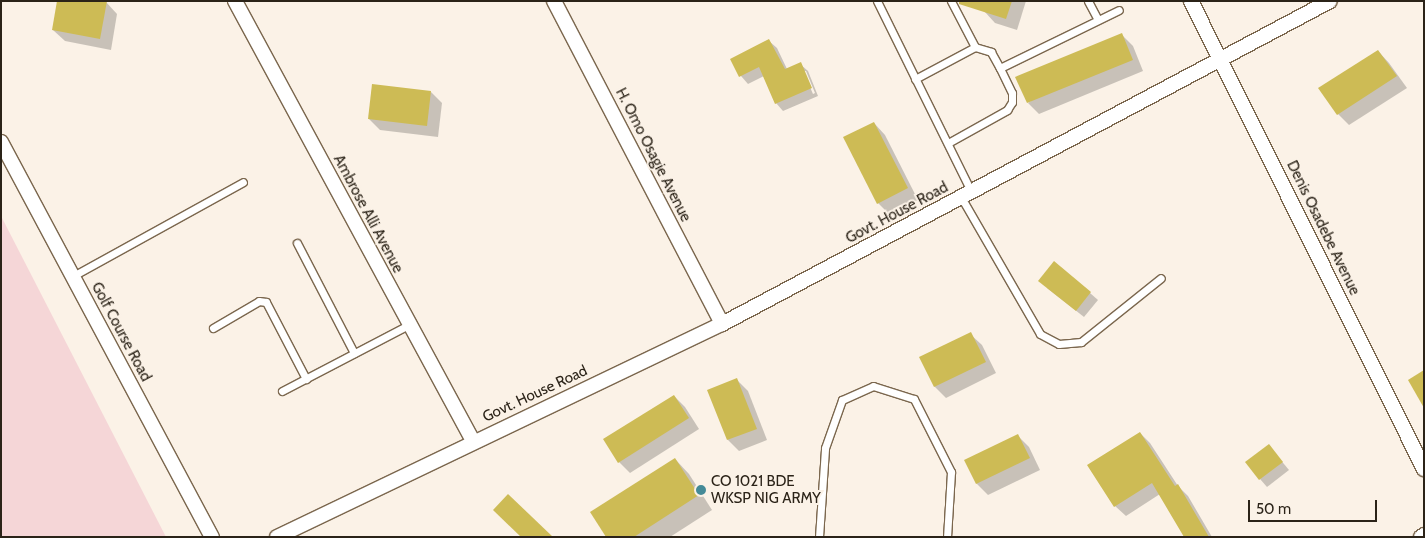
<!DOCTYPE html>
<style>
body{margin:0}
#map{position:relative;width:1425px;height:538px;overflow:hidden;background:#fbf2e7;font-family:Cabin,sans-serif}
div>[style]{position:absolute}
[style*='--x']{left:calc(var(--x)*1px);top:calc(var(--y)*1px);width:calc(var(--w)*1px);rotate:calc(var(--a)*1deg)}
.green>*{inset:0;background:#f5d6d7}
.shadow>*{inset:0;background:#0003}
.building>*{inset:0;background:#cdbb55}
.roads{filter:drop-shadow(1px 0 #7b674e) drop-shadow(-1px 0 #7b674e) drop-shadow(0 1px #7b674e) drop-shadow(0 -1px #7b674e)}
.lane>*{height:7px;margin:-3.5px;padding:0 3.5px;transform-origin:3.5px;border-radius:3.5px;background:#fff}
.street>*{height:14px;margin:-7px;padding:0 7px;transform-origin:7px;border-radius:7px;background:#fff}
.dots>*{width:14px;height:14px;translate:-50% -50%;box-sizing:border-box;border:2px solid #fbf2e7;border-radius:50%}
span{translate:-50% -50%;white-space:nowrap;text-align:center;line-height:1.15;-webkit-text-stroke:4px #fbf2e7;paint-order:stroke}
.street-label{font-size:15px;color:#2b2318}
.poi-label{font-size:15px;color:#2b2318}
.left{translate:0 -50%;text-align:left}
.frame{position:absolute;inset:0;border:2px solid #2b2318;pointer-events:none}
.scale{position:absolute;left:1248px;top:500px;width:129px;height:22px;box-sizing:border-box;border:2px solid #2b2318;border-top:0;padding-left:6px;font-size:15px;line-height:18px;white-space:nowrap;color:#2b2318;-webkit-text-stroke:4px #fbf2e7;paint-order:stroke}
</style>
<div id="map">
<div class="green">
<i style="clip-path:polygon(1px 216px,166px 537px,1px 537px)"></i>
</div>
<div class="shadow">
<i style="clip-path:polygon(987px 1px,1026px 1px,1017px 30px,995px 23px,984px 11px)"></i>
<i style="clip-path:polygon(106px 2px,117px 14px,111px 50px,65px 41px,53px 30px)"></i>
<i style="clip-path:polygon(1122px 35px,1133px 46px,1143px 71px,1039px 114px,1028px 103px)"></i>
<i style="clip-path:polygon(evenodd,769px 41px,777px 48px,787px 69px,800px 64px,808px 71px,818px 96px,783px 111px,776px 103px,764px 76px,748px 84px,741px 76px,732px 60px,769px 41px,803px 71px,806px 71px,815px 93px,813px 94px,803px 71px)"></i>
<i style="clip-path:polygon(1378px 51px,1389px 63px,1407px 88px,1349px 125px,1338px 114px)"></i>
<i style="clip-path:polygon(431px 92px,442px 103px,438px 137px,380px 130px,369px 119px)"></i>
<i style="clip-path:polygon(874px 123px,885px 135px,918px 200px,889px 214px,878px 203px)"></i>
<i style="clip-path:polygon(1047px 288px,1090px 293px,1098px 300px,1084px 317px)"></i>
<i style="clip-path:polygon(970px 334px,982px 345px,996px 373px,946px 398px,935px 387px,921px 358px)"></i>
<i style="clip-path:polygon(737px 380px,748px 391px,767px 440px,739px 451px,728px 440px)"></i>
<i style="clip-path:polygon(674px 396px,685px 407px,699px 429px,630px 473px,619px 462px)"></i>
<i style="clip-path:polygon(1140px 433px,1150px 443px,1178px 486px,1188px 496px,1212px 537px,1185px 537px,1160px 494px,1126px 516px,1115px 506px,1089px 465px)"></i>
<i style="clip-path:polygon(1018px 436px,1029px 447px,1040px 470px,988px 495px,977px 484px,966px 461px)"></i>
<i style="clip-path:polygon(1269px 446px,1289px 470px,1267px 487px,1260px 479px)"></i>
<i style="clip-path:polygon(675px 459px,689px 474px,712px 510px,670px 537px,607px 537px)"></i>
</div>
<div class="building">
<i style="clip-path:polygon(57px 1px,107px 1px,100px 39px,52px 30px)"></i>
<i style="clip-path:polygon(959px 1px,1012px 1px,1006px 19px,959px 4px)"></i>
<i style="clip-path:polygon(1122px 33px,1133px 60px,1027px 103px,1015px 77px)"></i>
<i style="clip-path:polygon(769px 39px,785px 69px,801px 62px,812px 88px,775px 104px,759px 67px,739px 77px,730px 59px)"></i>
<i style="clip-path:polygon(1378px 50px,1397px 76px,1337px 115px,1318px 88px)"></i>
<i style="clip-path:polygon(372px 84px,431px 91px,427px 126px,368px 119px)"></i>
<i style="clip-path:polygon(874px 122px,908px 188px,877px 204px,843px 137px)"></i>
<i style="clip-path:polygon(1054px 261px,1091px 292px,1076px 311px,1038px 281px)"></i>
<i style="clip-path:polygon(971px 332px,986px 362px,934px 387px,919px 357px)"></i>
<i style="clip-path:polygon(1424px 370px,1424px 408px,1408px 380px)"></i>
<i style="clip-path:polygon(737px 378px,757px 429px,727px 440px,707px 390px)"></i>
<i style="clip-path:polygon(674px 395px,689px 418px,618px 463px,603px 439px)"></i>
<i style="clip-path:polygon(1140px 432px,1175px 486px,1178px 484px,1209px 537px,1184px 537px,1152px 483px,1114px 507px,1087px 465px)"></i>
<i style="clip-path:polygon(1018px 434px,1030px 458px,976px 484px,964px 460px)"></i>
<i style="clip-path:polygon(1269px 444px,1283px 462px,1259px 480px,1245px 462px)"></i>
<i style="clip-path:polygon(675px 458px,699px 495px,634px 537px,606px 537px,590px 512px)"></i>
<i style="clip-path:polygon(508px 494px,553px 537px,521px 537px,493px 510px)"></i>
</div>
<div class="roads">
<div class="lane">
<i style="--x:877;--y:1;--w:212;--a:63.7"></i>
<i style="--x:951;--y:1;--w:52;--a:62.4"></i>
<i style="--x:1088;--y:1;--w:21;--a:62"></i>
<i style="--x:915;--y:79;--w:68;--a:-28.1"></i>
<i style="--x:975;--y:47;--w:17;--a:17"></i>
<i style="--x:991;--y:52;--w:18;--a:61"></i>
<i style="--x:1000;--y:68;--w:132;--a:-26"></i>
<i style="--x:948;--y:143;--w:68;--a:-29.2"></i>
<i style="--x:1007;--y:110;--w:9;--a:-58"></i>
<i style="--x:1012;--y:102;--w:9;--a:-90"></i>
<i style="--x:1012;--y:93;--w:28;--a:-116"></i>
<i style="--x:961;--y:197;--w:158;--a:60"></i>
<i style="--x:1040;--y:334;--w:21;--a:28"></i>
<i style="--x:1059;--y:344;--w:22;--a:-5"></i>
<i style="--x:1081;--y:342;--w:102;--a:-38.7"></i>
<i style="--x:297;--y:243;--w:124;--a:62.6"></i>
<i style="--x:73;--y:276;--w:194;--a:-28.9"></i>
<i style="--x:213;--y:328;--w:53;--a:-30.4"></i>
<i style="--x:259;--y:301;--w:7;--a:8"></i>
<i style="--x:266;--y:302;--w:87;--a:62.5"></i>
<i style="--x:282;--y:391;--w:144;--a:-27.6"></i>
<i style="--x:819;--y:537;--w:89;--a:-86.1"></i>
<i style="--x:825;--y:448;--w:51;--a:-70.5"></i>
<i style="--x:842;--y:400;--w:34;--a:-24"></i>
<i style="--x:873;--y:386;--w:43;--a:17.6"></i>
<i style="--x:914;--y:399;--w:82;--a:63.1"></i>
<i style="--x:951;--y:472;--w:65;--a:93.5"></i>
</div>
<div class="street">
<i style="--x:235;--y:1;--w:500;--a:61.59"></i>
<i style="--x:554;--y:1;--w:364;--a:62.5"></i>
<i style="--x:1191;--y:1;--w:523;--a:63.53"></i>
<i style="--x:1;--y:142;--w:448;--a:61.9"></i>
<i style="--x:277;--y:537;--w:493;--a:-25.6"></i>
<i style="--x:722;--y:324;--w:688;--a:-27.98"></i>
<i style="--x:1421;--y:537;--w:4;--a:-34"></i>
</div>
</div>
<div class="dots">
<i style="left:701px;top:490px;background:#458a97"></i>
</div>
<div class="street-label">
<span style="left:653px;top:155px;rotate:63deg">H. Omo Osagie Avenue</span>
<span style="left:897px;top:213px;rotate:-28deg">Govt. House Road</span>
<span style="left:368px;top:214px;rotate:62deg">Ambrose Alli Avenue</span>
<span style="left:1323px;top:228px;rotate:64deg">Denis Osadebe Avenue</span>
<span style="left:121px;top:332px;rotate:62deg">Golf Course Road</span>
<span style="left:535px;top:394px;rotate:-25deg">Govt. House Road</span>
</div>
<div class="poi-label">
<span class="left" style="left:711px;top:490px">CO 1021 BDE<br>WKSP NIG ARMY</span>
</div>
<div class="frame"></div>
<div class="scale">50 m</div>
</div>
